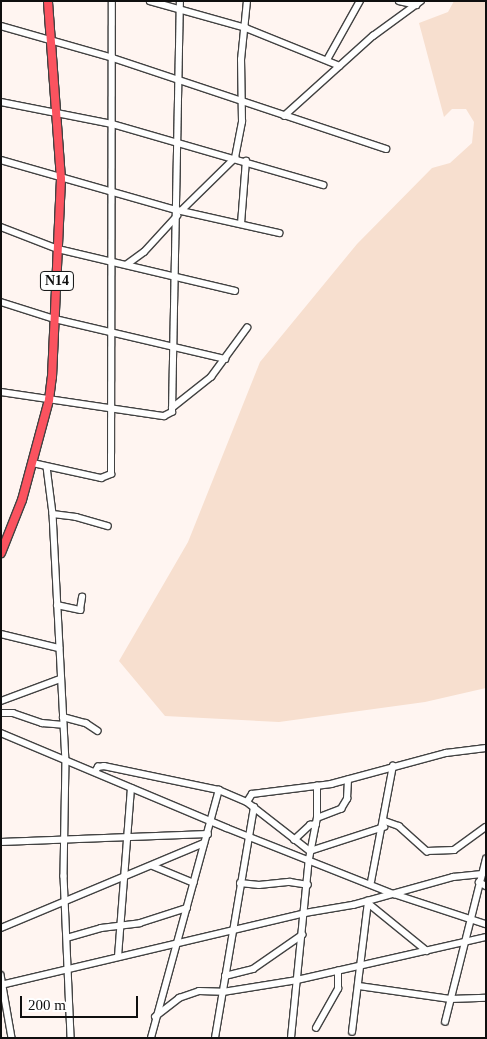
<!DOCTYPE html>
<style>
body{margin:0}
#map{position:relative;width:487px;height:1039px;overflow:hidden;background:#fff5f1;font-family:Georgia,serif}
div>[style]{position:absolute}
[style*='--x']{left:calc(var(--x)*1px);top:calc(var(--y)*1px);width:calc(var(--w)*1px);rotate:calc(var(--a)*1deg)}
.farmland>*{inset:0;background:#f7dfcf}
.roads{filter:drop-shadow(1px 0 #424242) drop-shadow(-1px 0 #424242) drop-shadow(0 1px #424242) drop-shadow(0 -1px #424242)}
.minor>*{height:5.5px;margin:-2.75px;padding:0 2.75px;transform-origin:2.75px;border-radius:2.75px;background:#fff}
.highway>*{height:8px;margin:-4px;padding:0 4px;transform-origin:4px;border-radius:4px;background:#fb535f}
span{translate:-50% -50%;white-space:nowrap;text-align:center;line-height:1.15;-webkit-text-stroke:5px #fff;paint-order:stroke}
.shield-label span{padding:1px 4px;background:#fff;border:1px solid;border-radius:4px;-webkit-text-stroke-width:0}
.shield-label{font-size:14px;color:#0f0f0f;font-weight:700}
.frame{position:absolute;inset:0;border:2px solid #0f0f0f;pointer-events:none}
.scale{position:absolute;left:20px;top:996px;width:118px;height:22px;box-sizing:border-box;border:2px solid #0f0f0f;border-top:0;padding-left:6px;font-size:15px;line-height:18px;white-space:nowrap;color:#0f0f0f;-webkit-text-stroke:4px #fff;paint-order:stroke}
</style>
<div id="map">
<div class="farmland">
<i style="clip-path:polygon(454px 1px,486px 1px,486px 688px,425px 702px,279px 722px,165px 716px,119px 661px,188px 542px,260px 362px,357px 244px,432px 168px,450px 163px,472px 143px,474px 122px,466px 109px,452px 109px,444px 117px,419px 23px,448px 12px)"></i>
</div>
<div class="roads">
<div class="minor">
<i style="--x:150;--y:1;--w:100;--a:15.7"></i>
<i style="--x:246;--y:28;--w:101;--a:22"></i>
<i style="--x:399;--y:1;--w:18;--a:13"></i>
<i style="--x:1;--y:26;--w:116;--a:15.9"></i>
<i style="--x:113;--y:58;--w:288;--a:18.4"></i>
<i style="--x:327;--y:60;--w:68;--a:-60.8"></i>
<i style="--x:1;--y:102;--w:113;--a:11.2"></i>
<i style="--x:112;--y:124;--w:220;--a:16.1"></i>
<i style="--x:284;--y:116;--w:120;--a:-42"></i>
<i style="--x:373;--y:36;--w:59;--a:-36.1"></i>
<i style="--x:1;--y:160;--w:183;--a:15.9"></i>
<i style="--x:177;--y:210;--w:105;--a:12.7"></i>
<i style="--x:181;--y:211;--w:76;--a:-44.5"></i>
<i style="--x:235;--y:158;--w:37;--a:-79"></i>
<i style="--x:242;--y:122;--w:62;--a:-90.9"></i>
<i style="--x:241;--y:60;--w:59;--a:-84.2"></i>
<i style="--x:241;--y:224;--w:63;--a:-85.5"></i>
<i style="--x:1;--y:227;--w:61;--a:21.1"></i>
<i style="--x:58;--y:249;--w:182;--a:13.3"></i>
<i style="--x:126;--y:265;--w:22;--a:-36"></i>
<i style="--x:144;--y:252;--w:49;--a:-47.5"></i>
<i style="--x:1;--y:302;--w:57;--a:17.5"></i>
<i style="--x:55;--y:319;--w:175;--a:13.2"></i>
<i style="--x:1;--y:392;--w:165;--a:8.4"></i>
<i style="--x:164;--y:416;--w:9;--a:-27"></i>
<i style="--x:172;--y:412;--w:411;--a:-88.9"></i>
<i style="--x:172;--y:408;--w:50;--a:-38.5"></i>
<i style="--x:211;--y:377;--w:61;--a:-53.7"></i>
<i style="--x:33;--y:463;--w:70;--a:12.4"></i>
<i style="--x:101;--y:478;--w:11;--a:-22"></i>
<i style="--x:111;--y:474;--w:473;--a:-89.9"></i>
<i style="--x:47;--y:467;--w:47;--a:82.7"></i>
<i style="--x:53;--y:514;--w:246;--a:87"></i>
<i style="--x:66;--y:760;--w:116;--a:91"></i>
<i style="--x:64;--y:876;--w:162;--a:87.5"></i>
<i style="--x:53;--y:514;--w:23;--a:7"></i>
<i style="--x:76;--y:517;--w:33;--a:16"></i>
<i style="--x:57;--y:605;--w:24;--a:12"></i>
<i style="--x:80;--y:610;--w:13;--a:-81"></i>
<i style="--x:1;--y:634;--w:60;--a:13.6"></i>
<i style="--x:1;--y:701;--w:63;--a:-20.4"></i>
<i style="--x:1;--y:713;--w:12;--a:0"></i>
<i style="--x:13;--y:713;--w:31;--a:19"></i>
<i style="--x:42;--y:723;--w:21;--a:5"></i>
<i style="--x:63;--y:717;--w:24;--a:15"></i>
<i style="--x:86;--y:723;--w:14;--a:34"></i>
<i style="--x:1;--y:733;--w:245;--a:22.8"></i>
<i style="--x:227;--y:828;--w:180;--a:21.6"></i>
<i style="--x:394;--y:894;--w:97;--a:18.1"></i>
<i style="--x:95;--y:772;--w:6;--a:-59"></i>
<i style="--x:98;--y:767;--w:6;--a:-9"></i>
<i style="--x:104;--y:766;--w:117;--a:11.8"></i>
<i style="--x:219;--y:790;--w:30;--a:23"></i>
<i style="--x:247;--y:802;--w:80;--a:37.9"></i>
<i style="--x:310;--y:851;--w:78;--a:-18"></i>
<i style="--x:247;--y:802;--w:9;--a:-58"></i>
<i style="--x:252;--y:794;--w:80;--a:-7.2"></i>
<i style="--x:331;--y:784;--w:119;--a:-15.1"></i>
<i style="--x:446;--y:753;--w:40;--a:-7.1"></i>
<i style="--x:317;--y:818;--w:26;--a:-21"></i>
<i style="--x:341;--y:809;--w:12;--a:-59"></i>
<i style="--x:347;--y:799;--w:19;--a:-87"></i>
<i style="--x:385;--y:821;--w:15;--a:20"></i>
<i style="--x:399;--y:826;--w:38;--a:42"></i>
<i style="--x:427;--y:851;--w:27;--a:-2"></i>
<i style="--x:454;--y:850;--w:39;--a:-36"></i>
<i style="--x:294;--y:840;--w:22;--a:-43"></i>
<i style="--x:310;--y:825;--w:6;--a:-9"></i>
<i style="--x:1;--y:842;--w:207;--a:-2.2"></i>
<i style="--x:153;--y:866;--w:44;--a:22.5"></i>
<i style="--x:371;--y:882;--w:118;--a:-79.3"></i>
<i style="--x:479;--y:882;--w:8;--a:30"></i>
<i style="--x:240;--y:883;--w:19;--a:6"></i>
<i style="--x:259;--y:885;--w:31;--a:-6"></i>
<i style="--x:290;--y:882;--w:18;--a:9"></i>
<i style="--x:368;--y:903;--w:76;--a:39.1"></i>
<i style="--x:1;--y:928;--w:220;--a:-22.7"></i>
<i style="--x:67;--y:938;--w:35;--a:-16"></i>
<i style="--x:101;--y:928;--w:39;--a:-7"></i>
<i style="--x:140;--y:923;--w:49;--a:-17.7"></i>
<i style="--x:118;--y:957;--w:169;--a:-85.6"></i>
<i style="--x:1;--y:975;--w:64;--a:80.1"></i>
<i style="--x:225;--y:976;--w:29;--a:-14"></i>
<i style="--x:253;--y:969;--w:60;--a:-34.8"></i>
<i style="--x:1;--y:985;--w:312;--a:-13.3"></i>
<i style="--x:305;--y:913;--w:49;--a:-9.5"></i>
<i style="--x:353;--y:905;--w:104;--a:-15.6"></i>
<i style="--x:453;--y:877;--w:29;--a:-6"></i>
<i style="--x:359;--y:986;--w:92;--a:8.1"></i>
<i style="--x:450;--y:999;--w:36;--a:-2"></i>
<i style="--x:155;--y:1017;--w:31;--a:-38"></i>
<i style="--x:179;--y:998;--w:21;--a:-19"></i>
<i style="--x:199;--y:991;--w:24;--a:2"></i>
<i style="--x:223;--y:992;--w:75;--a:-9.2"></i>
<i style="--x:297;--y:980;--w:194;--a:-12.8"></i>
<i style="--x:445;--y:1022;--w:168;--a:-75.9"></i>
<i style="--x:316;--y:1028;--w:45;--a:-60.6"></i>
<i style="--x:338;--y:989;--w:18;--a:-90"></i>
<i style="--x:352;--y:1032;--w:132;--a:-83"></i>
<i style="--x:151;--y:1038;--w:257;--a:-74.7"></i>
<i style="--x:215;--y:1038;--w:234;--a:-80.4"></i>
<i style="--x:291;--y:1038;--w:180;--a:-84.3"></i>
<i style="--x:309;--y:859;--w:42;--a:-79"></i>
<i style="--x:317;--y:818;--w:32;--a:-90"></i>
</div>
<div class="highway">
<i style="--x:1;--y:553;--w:57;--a:-68.4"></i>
<i style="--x:22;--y:500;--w:104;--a:-74.9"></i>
<i style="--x:49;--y:400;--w:23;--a:-83"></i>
<i style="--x:52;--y:377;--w:198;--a:-87.4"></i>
<i style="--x:61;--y:179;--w:178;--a:-94.2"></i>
</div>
</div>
<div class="shield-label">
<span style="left:57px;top:281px">N14</span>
</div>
<div class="frame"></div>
<div class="scale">200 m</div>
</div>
